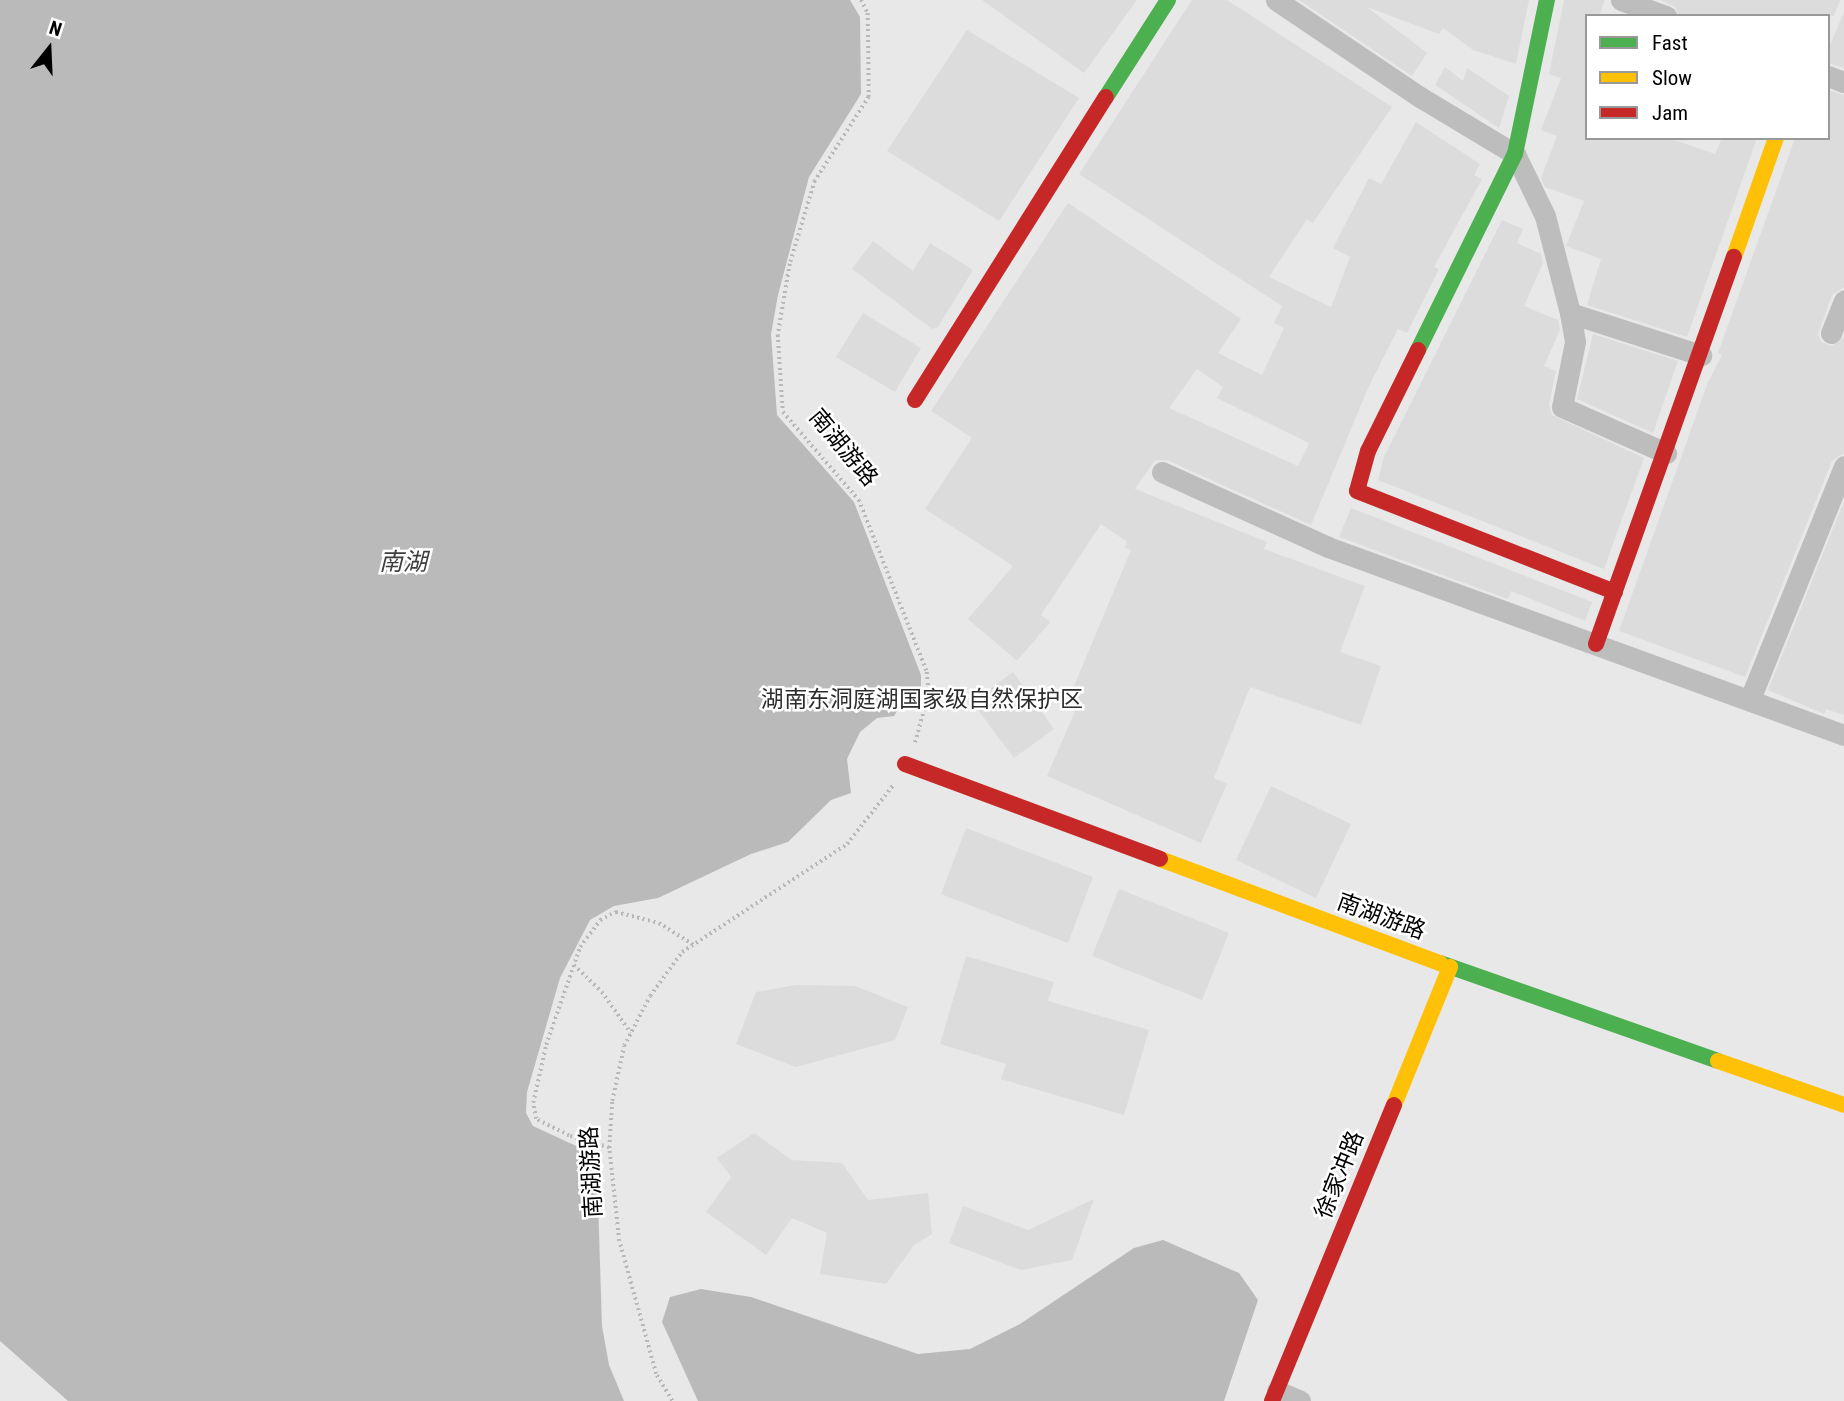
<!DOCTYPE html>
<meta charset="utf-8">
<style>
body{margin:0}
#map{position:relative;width:1844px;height:1401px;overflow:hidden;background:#fff;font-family:"Roboto Condensed","Noto Sans SC",sans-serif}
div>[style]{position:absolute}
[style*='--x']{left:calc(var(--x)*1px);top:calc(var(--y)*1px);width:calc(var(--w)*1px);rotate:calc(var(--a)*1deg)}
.green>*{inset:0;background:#e8e8e8}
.water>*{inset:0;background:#bababa}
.building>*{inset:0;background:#dcdcdc}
.path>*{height:3.5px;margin-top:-1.75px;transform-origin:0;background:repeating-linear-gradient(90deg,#b8b8b8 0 2px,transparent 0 5.5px)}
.street>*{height:21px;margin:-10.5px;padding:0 10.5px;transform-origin:10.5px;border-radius:10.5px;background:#bdbdbd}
.fast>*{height:16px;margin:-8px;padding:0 8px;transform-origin:8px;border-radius:8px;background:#4caf50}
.slow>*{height:16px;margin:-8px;padding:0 8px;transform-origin:8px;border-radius:8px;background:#ffc107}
.jam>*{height:16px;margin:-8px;padding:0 8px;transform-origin:8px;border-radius:8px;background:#c62828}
span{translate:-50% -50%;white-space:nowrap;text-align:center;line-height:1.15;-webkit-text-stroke:5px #fff;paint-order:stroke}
.street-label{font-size:23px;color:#000}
.park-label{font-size:23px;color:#2d2d2d}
.water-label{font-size:24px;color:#3e3e3e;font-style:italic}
.legend{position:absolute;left:1585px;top:14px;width:245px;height:126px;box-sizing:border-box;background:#fff;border:2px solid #999;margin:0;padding:9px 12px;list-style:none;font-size:21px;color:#000}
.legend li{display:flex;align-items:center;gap:14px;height:35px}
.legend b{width:35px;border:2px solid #999}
.north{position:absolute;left:14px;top:14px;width:70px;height:70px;-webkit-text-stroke:5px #fff;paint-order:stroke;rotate:18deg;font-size:19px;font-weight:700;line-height:28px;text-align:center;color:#000}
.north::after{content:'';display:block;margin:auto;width:24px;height:32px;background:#000;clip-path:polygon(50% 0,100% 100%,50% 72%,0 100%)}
</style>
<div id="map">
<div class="green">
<i style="clip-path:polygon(evenodd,0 0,1844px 0,1844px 1401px,0 1401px,0 0,1587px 16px,1828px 16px,1828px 138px,1587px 138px,1587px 16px)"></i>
</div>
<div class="water">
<i style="clip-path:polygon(0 0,850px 0,860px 17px,861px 94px,809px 177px,778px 295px,771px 334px,777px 415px,854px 502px,921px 675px,921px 691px,915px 701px,903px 701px,894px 716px,877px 718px,860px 732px,847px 759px,851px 793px,831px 800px,788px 842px,751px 854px,658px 898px,614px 906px,590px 920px,560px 978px,527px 1092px,526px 1113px,533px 1126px,602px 1158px,598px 1201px,602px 1326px,609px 1365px,624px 1401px,68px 1401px,0 1341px)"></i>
<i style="clip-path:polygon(1163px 1240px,1239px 1273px,1258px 1300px,1224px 1401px,698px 1401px,662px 1322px,670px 1297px,701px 1289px,751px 1297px,918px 1354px,970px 1349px,1020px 1324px,1134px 1248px)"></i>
</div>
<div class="building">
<i style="clip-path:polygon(982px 0,1137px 0,1084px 73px)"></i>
<i style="clip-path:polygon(evenodd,1192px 0,1227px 0,1392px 107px,1313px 223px,1307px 219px,1269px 277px,1331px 307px,1350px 257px,1333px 248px,1369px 178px,1381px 184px,1416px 122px,1480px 164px,1474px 175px,1482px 179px,1434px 267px,1439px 269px,1407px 333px,1398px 329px,1369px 386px,1311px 525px,1167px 460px,1155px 460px,1135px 489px,1267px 542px,1264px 549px,1365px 586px,1340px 652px,1381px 666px,1361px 725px,1250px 687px,1214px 778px,1227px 784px,1201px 843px,1047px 776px,1079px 702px,1069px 698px,1131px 550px,1125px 548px,1127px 542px,1101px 524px,1041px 615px,1050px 622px,1017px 661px,968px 619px,1013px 566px,925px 509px,972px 438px,931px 411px,1068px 203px,1241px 319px,1218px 353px,1262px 375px,1284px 328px,1274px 323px,1282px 306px,1079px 174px,1192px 0,1197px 369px,1223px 387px,1217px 398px,1309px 443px,1298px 466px,1169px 408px,1197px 369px)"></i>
<i style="clip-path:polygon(1299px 0,1529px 0,1516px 64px,1473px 50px,1443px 28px,1439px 34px,1367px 7px,1427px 53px,1412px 76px)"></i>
<i style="clip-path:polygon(1564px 0,1605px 0,1599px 16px,1587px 16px,1587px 138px,1669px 138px,1715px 154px,1722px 138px,1757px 138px,1687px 337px,1587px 305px,1601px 259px,1566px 246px,1584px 201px,1545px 187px,1541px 178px,1557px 136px,1541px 130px,1561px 78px,1549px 74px)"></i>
<i style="clip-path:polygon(1660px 0,1840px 0,1834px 16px,1679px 16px,1675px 7px)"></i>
<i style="clip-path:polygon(1844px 12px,1844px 68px,1828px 63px,1828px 50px)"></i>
<i style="clip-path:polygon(967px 30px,1079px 98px,999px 221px,887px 151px)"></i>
<i style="clip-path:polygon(1445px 67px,1463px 81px,1467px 68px,1509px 96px,1499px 128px,1435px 85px)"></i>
<i style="clip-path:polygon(1828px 90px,1844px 95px,1844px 287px,1832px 295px,1818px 334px,1821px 342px,1832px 346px,1844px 336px,1844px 453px,1832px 461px,1745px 677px,1619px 631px,1708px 382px,1722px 355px,1718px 353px,1795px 138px,1828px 138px)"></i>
<i style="clip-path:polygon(1502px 220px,1523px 229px,1517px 243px,1541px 254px,1543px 263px,1524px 306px,1558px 320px,1560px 330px,1544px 366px,1556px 371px,1549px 404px,1552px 415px,1644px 458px,1604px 569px,1378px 480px,1384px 457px)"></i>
<i style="clip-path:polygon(873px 241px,913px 271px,930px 243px,973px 270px,938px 327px,932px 329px,852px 269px)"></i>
<i style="clip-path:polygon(863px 313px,921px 348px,895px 392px,836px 357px)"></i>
<i style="clip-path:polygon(1593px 334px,1678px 361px,1653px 433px,1577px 399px)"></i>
<i style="clip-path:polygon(1844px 501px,1844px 715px,1826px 709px,1824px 714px,1768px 690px)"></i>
<i style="clip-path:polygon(1351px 508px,1592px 602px,1585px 621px,1511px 591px,1508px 599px,1339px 537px)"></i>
<i style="clip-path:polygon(1013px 672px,1054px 729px,1014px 758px,972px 702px)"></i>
<i style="clip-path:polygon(1271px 786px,1351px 824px,1316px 898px,1236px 860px)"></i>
<i style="clip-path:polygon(966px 828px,1093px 877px,1068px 943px,941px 894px)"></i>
<i style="clip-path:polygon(1119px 889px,1229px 933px,1202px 1000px,1092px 956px)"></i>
<i style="clip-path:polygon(966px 956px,1054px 982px,1048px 1001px,1149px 1030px,1124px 1115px,1001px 1079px,1006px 1064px,940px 1044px)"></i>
<i style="clip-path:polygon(796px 985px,855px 986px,908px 1007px,895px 1040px,796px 1067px,736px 1044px,756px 992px)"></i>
<i style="clip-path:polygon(754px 1133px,792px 1160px,842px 1163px,868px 1200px,928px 1193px,932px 1234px,914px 1245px,886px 1284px,820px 1274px,827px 1233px,792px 1218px,766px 1255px,706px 1212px,731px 1177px,717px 1158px)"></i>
<i style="clip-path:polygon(1094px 1199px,1072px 1260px,1021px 1270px,949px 1243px,963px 1206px,1028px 1230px)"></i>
</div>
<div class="path">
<i style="--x:861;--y:0;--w:15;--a:62"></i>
<i style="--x:868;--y:13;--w:84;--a:89.3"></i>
<i style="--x:869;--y:97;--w:100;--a:122.7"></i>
<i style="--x:815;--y:181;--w:87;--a:106.8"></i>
<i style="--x:790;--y:264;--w:72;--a:99.6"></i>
<i style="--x:778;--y:335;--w:77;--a:86.3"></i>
<i style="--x:783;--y:412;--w:116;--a:49.2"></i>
<i style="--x:859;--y:500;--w:185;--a:68.4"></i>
<i style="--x:927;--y:672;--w:21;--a:85"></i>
<i style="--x:929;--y:693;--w:53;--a:105.4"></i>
<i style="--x:574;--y:965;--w:39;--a:44"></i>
<i style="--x:602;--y:992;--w:50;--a:54.7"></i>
<i style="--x:609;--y:1148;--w:42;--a:-163.3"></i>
<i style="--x:569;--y:1136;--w:37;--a:-153"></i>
<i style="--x:536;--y:1119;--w:16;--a:-101"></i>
<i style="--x:533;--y:1103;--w:59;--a:-77.4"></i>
<i style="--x:546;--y:1045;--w:104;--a:-70.9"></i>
<i style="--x:580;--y:947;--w:34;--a:-53"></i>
<i style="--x:600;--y:920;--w:18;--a:-27"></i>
<i style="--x:616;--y:912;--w:44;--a:14.3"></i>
<i style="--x:659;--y:923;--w:41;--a:32.2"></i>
<i style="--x:672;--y:1401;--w:31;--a:-121"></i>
<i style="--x:656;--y:1374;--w:138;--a:-105.5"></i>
<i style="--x:619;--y:1241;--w:94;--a:-96.1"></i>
<i style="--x:609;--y:1148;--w:47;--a:-86.3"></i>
<i style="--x:612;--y:1101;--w:56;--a:-77.7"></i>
<i style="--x:624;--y:1046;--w:56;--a:-62.5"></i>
<i style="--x:650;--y:996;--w:54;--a:-54"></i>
<i style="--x:682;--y:952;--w:197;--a:-33.2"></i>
<i style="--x:847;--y:844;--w:76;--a:-51.9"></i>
</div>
<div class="street">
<i style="--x:1276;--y:0;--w:174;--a:34"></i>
<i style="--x:1420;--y:97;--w:111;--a:31"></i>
<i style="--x:1515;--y:154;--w:69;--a:64.2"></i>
<i style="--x:1545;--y:216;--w:100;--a:75.5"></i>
<i style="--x:1570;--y:313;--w:29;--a:80"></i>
<i style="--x:1575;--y:342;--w:66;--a:101.3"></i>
<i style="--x:1562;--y:407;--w:114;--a:23.9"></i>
<i style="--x:1621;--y:0;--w:48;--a:19.6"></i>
<i style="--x:1828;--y:76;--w:17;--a:21"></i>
<i style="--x:1570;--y:313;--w:138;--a:17.8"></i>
<i style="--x:1831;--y:333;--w:35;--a:-68"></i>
<i style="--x:1162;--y:472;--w:182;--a:24.3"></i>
<i style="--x:1328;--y:547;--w:549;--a:20.02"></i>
<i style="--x:1750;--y:699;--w:251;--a:-68"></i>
<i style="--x:1277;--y:1391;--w:25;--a:23"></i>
</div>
<div class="fast">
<i style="--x:1106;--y:97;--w:115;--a:-57.4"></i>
<i style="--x:1418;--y:350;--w:219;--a:-63.7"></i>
<i style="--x:1515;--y:154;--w:157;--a:-78.3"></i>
<i style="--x:1440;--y:963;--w:295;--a:19.4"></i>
</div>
<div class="slow">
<i style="--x:1734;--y:257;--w:126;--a:-70.6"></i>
<i style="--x:1160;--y:859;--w:299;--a:20.4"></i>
<i style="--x:1718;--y:1061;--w:133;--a:19.2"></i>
<i style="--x:1394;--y:1105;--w:149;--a:-67.9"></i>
</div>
<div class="jam">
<i style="--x:1418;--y:350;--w:113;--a:116.3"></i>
<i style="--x:1368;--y:451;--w:41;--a:105.4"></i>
<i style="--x:1357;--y:491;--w:277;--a:21.4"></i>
<i style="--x:915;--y:400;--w:358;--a:-57.8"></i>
<i style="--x:1596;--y:644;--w:411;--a:-70.4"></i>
<i style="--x:905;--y:764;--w:272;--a:20.4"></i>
<i style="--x:1272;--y:1401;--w:320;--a:-67.6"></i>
</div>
<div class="street-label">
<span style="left:843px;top:448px;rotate:50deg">南湖游路</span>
<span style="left:1381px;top:917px;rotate:20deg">南湖游路</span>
<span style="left:592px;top:1172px;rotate:-93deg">南湖游路</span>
<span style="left:1340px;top:1175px;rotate:-68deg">徐家冲路</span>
</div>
<div class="park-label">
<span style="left:922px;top:700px">湖南东洞庭湖国家级自然保护区</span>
</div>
<div class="water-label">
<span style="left:403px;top:563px">南湖</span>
</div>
<ul class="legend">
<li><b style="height:9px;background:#4caf50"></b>Fast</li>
<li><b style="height:9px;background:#ffc107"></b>Slow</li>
<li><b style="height:9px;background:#c62828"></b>Jam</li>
</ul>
<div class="north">N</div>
</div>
